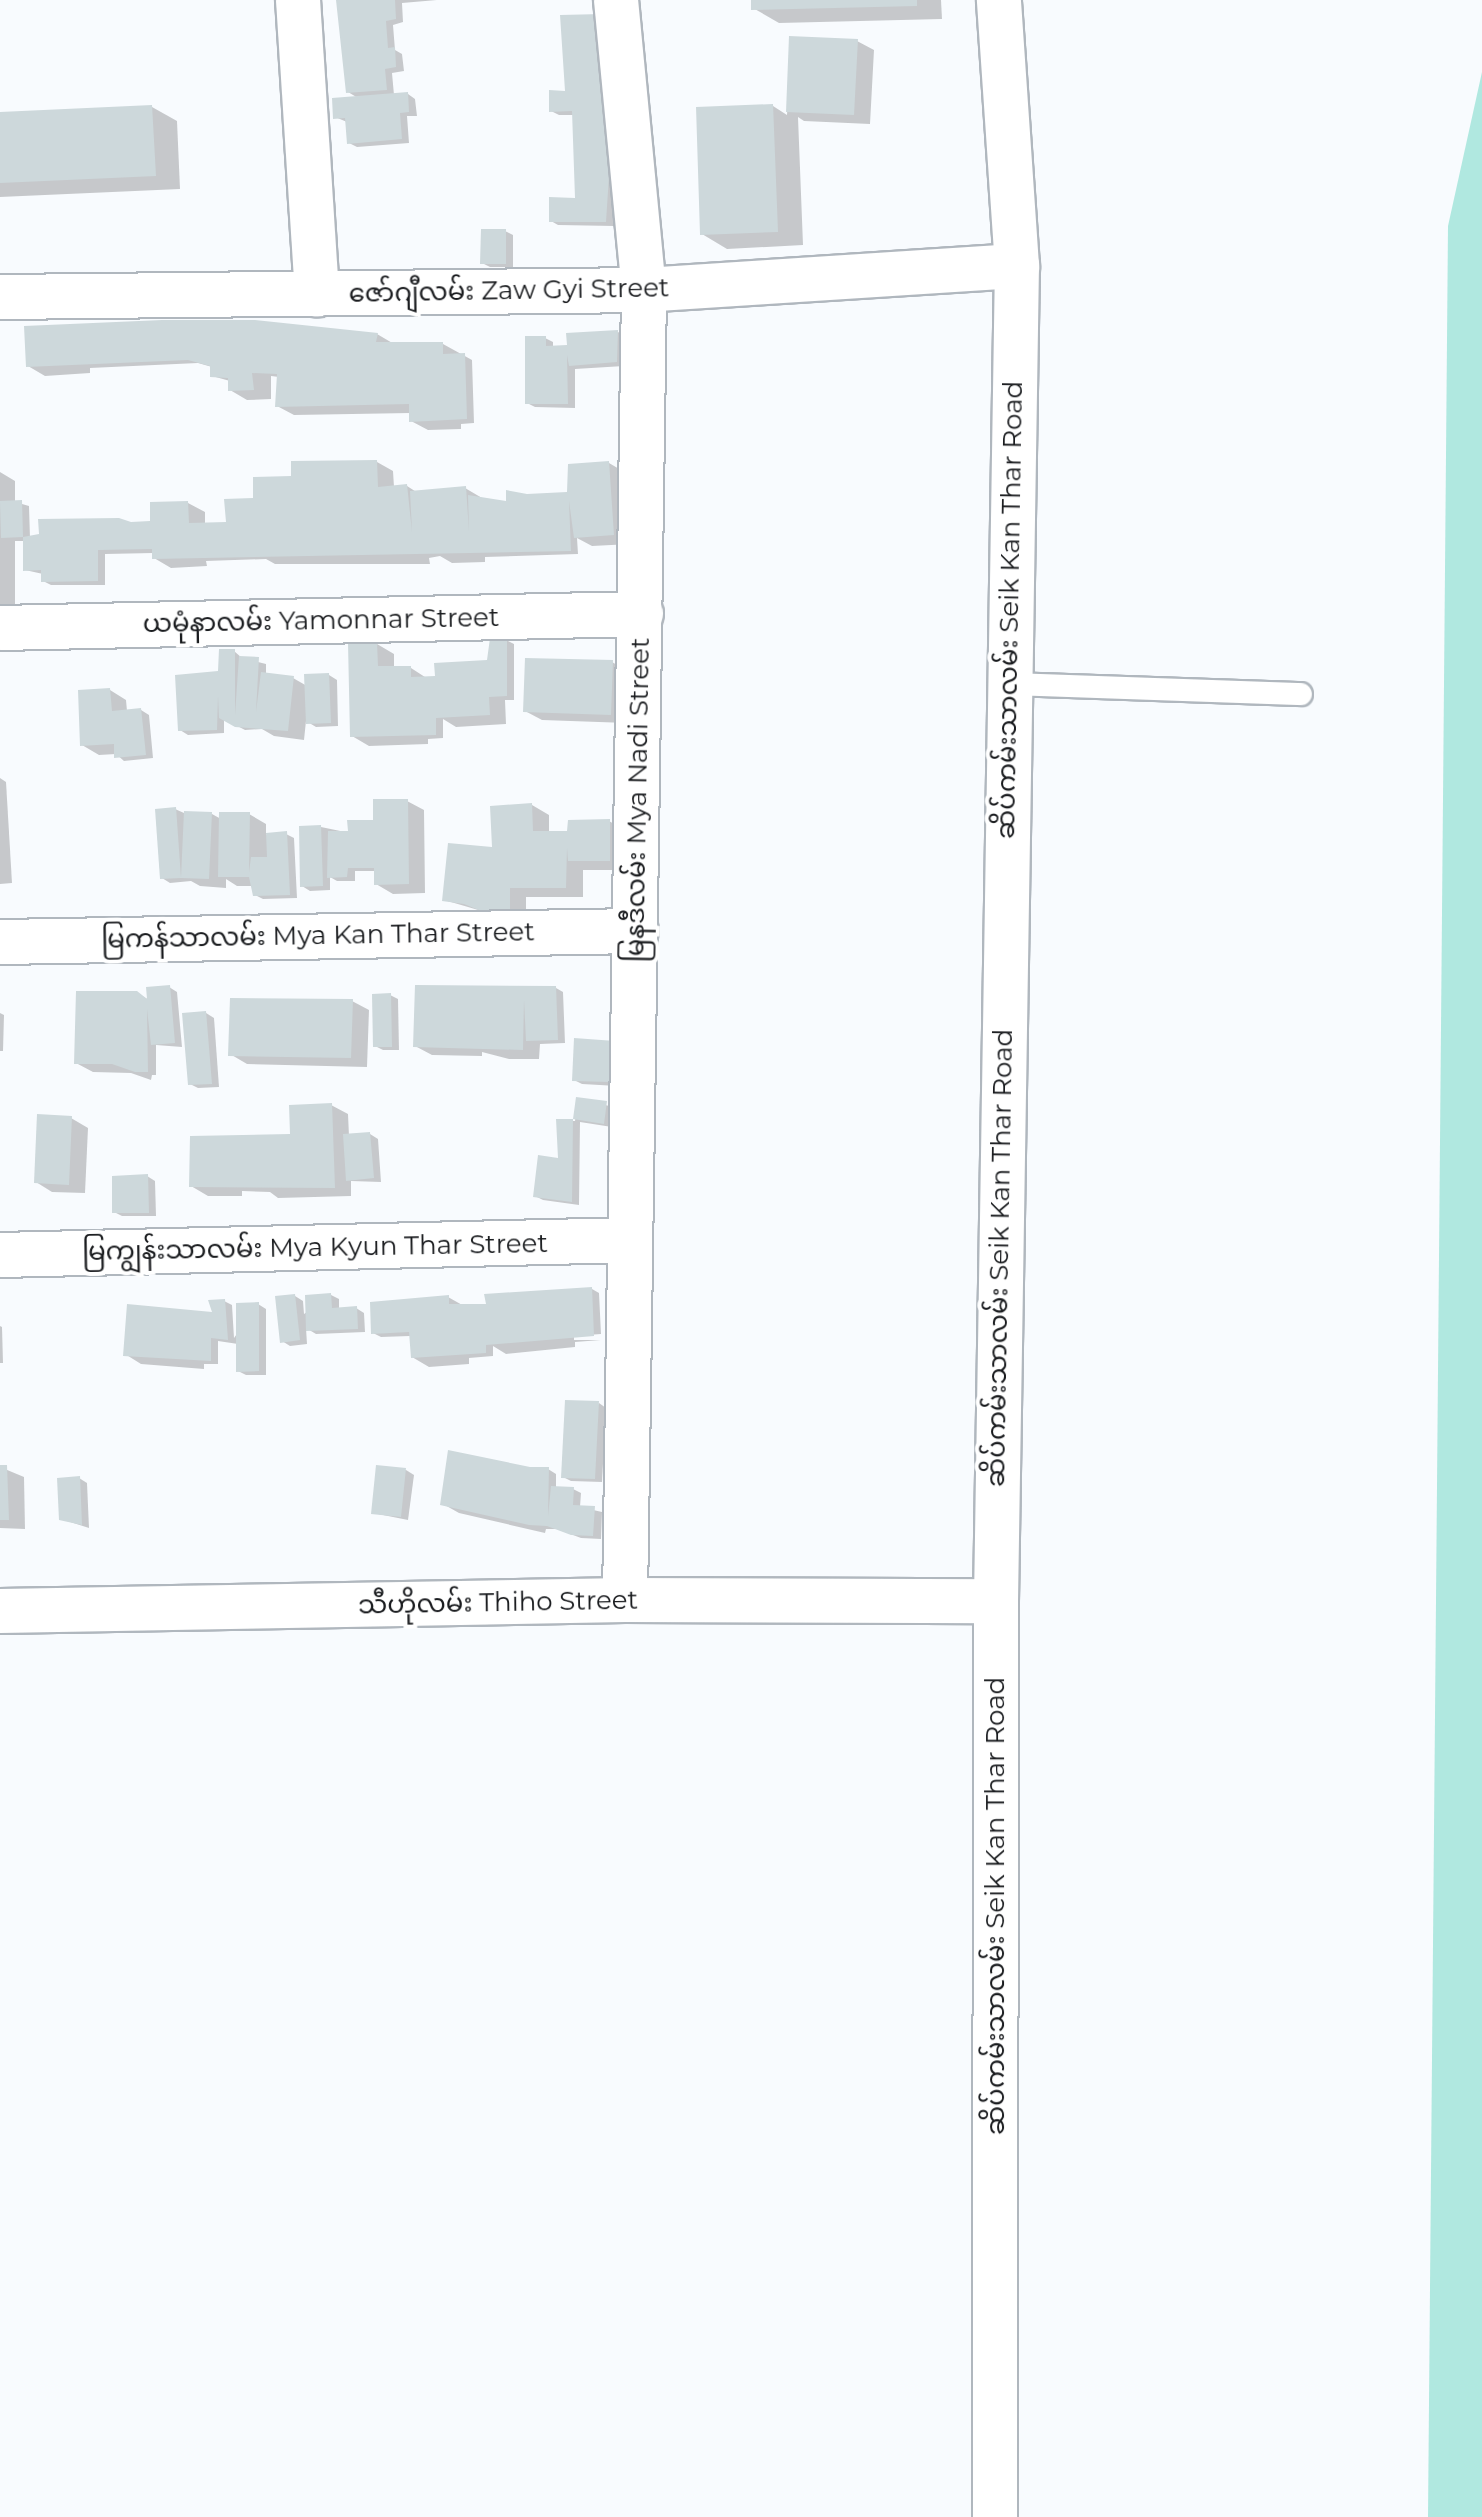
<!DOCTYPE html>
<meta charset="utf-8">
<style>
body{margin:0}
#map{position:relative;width:1482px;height:2517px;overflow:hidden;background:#f8fbfe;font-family:Montserrat,"Noto Sans Myanmar",sans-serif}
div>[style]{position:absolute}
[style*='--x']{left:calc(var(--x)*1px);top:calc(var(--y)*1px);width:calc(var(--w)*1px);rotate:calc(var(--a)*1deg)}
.water>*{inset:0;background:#b0e8e0}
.shadow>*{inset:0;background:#0003}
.building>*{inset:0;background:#cdd8db}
.roads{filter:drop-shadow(2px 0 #b0b7be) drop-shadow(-2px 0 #b0b7be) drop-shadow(0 2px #b0b7be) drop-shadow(0 -2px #b0b7be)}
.service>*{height:22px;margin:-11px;padding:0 11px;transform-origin:11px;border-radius:11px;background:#fff}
.minor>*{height:44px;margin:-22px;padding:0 22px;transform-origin:22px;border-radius:22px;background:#fff}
.tertiary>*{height:44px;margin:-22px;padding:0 22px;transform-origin:22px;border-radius:22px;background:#fff}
span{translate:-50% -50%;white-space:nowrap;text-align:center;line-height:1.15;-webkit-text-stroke:8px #fff;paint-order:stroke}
.street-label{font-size:26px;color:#191b1e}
</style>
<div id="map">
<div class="water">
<i style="clip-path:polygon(1482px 72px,1482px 2517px,1428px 2517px,1448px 226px)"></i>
</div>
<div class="shadow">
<i style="clip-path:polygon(338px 0,437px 0,402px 3px,403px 22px,393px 25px,395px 50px,402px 54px,404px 71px,392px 73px,394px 95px,408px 94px,415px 99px,417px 116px,407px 116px,409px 143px,357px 147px,349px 143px,347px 122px,335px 117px,358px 98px,348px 92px)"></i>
<i style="clip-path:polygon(753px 0,941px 0,942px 19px,779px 23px,753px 8px)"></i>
<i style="clip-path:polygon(601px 16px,616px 181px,614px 226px,558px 225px,551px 221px,577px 200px,574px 115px,559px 115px,551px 111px,567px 93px)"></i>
<i style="clip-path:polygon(791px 38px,857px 41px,874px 50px,870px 124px,804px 121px,798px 117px,803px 245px,727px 249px,702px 234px,773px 106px,787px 115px)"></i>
<i style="clip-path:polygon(152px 107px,177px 121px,180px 189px,0 197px,0 114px)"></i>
<i style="clip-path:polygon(505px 231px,513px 235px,513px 267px,490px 267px,482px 263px)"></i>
<i style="clip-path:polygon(618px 332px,625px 336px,624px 366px,575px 369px,575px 408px,535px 407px,527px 403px,545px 338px,553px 342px,553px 347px,569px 347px)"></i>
<i style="clip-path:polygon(377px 334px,394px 344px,443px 344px,472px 360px,474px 423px,461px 424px,461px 429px,428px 430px,411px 421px,411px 413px,294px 415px,277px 406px,279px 377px,271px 376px,271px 399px,247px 400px,230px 390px,230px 381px,212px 376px,212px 367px,198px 363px,90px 368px,90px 373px,45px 376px,28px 366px)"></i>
<i style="clip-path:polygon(377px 462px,393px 471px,394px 487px,407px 486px,418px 493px,465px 488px,482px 498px,509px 504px,526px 496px,567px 494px,609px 463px,626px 473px,631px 544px,592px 546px,577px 538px,578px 554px,485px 557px,485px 562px,452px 563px,440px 556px,429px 558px,430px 564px,275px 564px,266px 559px,206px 561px,207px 566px,171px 568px,154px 558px,154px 553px,105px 554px,105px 585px,51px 585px,43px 581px,43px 574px,25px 570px,25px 541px,15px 541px,15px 616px,0 616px,0 472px,15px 481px,15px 502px,29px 506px,30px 538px,150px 523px,188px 503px,205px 512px,205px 524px,228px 524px,252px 500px,293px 478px)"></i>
<i style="clip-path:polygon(506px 640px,514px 644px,514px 700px,505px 700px,506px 724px,456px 727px,443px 719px,443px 738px,428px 739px,428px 744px,369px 746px,352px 736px,377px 644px,394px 654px,394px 668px,411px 668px,428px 679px,487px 662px)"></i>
<i style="clip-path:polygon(234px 651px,242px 658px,266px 664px,266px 675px,293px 678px,307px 686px,329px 675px,337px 680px,338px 726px,316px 727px,306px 721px,304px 740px,274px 736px,262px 729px,245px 730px,224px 719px,224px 733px,188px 735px,180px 730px)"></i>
<i style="clip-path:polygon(612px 662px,629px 672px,627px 723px,542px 720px,525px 711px)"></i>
<i style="clip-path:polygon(110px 690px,126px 700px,127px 711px,141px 710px,149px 715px,153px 758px,124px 761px,116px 754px,99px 755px,82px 745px)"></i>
<i style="clip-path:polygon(0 778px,6px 782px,12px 883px,0 884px)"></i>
<i style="clip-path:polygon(407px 801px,424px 810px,425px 893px,393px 894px,376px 884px,376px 871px,355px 871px,355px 881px,337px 881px,330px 877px,330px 890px,310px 891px,302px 886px,321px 827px,350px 833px,375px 822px)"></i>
<i style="clip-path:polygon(532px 805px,549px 815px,549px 833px,568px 833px,609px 821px,626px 831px,626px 870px,583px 870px,583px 897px,526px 897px,526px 924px,444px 900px)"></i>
<i style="clip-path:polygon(175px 809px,184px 813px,212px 814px,221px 819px,249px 814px,266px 824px,266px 835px,286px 834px,294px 838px,297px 898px,263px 899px,255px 895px,254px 886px,237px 886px,226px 879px,226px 888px,200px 886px,191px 881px,170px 883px,162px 878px)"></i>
<i style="clip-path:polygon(169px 987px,177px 992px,182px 1047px,156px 1045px,156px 1075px,152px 1075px,151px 1080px,131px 1073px,93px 1072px,76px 1063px,137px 993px,149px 1000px)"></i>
<i style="clip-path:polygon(417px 987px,556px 988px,563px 992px,565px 1043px,540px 1044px,539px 1059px,509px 1059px,482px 1052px,482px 1056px,432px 1055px,415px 1046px)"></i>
<i style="clip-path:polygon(390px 995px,398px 999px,399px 1050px,383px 1050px,375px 1046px)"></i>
<i style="clip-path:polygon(352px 1001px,369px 1010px,367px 1067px,247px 1064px,230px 1054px)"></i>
<i style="clip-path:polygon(0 1013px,4px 1015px,3px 1051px,0 1051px)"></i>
<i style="clip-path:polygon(206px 1013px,214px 1018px,219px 1087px,198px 1088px,190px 1084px)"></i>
<i style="clip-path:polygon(614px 1043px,617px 1086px,582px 1084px,574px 1080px)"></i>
<i style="clip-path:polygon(578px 1099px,614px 1107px,612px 1127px,580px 1122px,579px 1205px,543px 1200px,535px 1196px,560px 1160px,558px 1121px,575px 1121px)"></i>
<i style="clip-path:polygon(331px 1105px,348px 1114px,349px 1136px,370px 1134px,378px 1139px,381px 1182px,351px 1181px,351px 1196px,278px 1198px,270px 1192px,242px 1191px,242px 1196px,208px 1196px,191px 1186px,292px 1136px)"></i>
<i style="clip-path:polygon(71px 1118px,88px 1128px,85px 1193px,52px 1192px,36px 1182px)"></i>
<i style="clip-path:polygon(147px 1176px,155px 1181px,156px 1216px,122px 1216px,114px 1212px)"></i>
<i style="clip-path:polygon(592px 1289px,599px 1293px,601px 1334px,574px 1336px,574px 1340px,601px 1340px,575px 1342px,575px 1347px,506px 1354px,493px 1346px,493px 1356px,469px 1358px,469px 1364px,429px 1367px,412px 1357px,410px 1336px,381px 1337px,373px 1333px,448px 1297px,464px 1306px,487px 1306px)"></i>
<i style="clip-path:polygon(331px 1295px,339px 1299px,339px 1310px,356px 1308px,364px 1313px,365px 1332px,316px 1334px,306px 1328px,307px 1344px,290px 1346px,282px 1341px,295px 1296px,303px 1301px,304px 1314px)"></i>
<i style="clip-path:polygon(224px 1301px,232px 1305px,234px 1338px,258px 1304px,266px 1309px,266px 1375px,246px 1375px,238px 1371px,238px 1344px,218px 1341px,218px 1364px,204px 1364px,204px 1369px,141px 1364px,125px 1354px,214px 1315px)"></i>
<i style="clip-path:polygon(0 1326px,2px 1327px,3px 1363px,0 1363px)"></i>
<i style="clip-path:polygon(599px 1403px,606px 1408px,602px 1482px,571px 1481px,563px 1477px)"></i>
<i style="clip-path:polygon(0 1467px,24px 1477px,25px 1529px,0 1528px)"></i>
<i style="clip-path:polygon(378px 1468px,406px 1470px,414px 1475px,408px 1520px,373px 1513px)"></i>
<i style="clip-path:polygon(530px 1469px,548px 1469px,556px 1474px,556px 1488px,573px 1489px,581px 1493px,580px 1507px,602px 1512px,601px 1539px,581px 1538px,557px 1529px,546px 1529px,545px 1533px,459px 1513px,443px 1504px)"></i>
<i style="clip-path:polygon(79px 1478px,87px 1483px,89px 1528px,61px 1519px)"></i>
</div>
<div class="building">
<i style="clip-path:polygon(336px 0,395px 0,396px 19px,386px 21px,388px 48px,395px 47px,396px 67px,385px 69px,387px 90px,346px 93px)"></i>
<i style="clip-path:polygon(751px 0,917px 0,917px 6px,751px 10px)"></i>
<i style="clip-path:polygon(602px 14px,609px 176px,606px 222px,549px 222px,549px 197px,575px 198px,572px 111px,549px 112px,549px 90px,565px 91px,560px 15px)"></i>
<i style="clip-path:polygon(789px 36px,858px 39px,854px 115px,786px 112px)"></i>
<i style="clip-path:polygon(408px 92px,409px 112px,400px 113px,402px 139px,347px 144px,345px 118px,333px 119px,332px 98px)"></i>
<i style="clip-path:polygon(773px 104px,778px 232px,700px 235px,696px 107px)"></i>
<i style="clip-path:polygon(152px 105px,156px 176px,0 183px,0 112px)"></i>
<i style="clip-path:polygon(481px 229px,506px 229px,506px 264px,480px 264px)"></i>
<i style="clip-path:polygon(162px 320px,255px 320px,378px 333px,376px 342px,443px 342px,443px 354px,465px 353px,467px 419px,409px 422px,409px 404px,275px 407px,277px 374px,252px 373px,254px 390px,228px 391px,228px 378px,210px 377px,210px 366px,188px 360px,26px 367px,24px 326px)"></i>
<i style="clip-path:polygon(618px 330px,617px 362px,569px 366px,567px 355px,568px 404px,525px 404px,525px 336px,546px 336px,546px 346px,567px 345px,566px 333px)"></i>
<i style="clip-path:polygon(377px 460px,378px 487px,407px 484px,412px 532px,410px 491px,466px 486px,469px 532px,468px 495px,506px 501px,506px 490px,527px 494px,567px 492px,568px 464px,609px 461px,614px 535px,574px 538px,569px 501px,571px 551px,152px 559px,152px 549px,98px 550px,98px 581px,41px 582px,41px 570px,23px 571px,23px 537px,39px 534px,38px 519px,119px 518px,131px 522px,150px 521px,150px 502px,188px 501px,189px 523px,226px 522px,224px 499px,253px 498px,253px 477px,291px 476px,291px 461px)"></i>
<i style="clip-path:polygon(22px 500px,23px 537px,1px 538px,0 501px)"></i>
<i style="clip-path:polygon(490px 638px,507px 638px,507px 696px,489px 697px,490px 715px,436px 718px,436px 735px,350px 737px,348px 643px,377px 642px,378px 666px,411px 666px,411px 677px,435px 676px,434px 663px,487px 660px)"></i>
<i style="clip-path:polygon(219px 649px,235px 649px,235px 715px,239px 656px,259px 657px,256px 712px,261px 672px,294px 676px,288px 731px,235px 727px,219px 718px,218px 696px,217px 730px,178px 731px,175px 675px,218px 671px)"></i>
<i style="clip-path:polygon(525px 658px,613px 660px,611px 715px,523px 712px)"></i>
<i style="clip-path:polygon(329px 673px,331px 723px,306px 724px,304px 674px)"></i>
<i style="clip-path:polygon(110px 688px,112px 711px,141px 708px,146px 755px,114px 758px,114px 744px,80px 746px,78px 690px)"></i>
<i style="clip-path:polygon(373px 799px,408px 799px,409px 884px,374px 885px,374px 868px,348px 868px,347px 877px,327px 878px,328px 831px,348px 831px,347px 820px,373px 820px)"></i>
<i style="clip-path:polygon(532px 803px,533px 831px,567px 831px,568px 820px,610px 819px,610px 861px,568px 861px,567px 848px,566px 888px,510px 888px,510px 915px,491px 915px,464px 904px,442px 901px,448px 843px,492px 847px,490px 806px)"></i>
<i style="clip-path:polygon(176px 807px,181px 878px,160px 879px,155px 809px)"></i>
<i style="clip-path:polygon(184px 811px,212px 812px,209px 879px,181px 878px)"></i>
<i style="clip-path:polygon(219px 812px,250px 812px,249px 872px,251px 857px,267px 857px,266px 833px,287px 831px,290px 895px,253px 896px,249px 877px,218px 877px)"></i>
<i style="clip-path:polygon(321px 825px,323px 886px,300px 887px,299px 826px)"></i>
<i style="clip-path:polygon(170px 985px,175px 1043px,151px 1045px,147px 1009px,148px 1072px,135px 1072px,112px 1064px,74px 1064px,76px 991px,137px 991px,147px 999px,146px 987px)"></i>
<i style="clip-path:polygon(415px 985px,556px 986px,558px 1040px,526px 1041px,524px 1000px,523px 1050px,413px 1047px)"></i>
<i style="clip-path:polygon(391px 993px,392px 1047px,373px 1047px,372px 994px)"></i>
<i style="clip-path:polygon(230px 998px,353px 999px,351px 1058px,228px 1056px)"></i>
<i style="clip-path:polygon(206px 1011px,212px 1084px,188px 1085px,182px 1013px)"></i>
<i style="clip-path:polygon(574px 1038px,615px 1041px,610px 1082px,572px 1081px)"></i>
<i style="clip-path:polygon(576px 1097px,607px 1101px,604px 1124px,573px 1119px,572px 1202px,533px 1197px,538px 1155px,558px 1158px,556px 1119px,573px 1119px)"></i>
<i style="clip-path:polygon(332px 1103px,335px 1188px,189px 1187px,190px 1136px,290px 1134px,289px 1105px)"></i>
<i style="clip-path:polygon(37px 1114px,72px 1116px,69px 1185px,34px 1183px)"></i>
<i style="clip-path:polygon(370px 1132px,374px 1178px,346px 1181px,343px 1134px)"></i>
<i style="clip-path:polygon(148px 1174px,149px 1213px,112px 1213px,112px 1176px)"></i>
<i style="clip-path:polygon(592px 1287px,594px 1336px,486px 1345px,486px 1353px,411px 1358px,409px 1332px,371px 1334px,370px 1302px,449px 1295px,449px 1304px,486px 1304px,484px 1294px)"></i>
<i style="clip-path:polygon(331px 1293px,332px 1308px,357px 1306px,358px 1329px,306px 1331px,305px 1295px)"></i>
<i style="clip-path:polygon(295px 1294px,300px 1340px,280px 1343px,275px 1296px)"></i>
<i style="clip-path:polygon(225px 1299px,228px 1340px,211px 1338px,211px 1361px,123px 1356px,127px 1304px,212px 1312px,208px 1300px)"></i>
<i style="clip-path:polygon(259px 1302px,259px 1371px,236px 1372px,236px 1303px)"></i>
<i style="clip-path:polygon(565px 1400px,599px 1401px,595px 1479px,561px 1478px)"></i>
<i style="clip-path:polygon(448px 1450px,530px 1467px,549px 1467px,548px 1516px,551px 1486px,574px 1487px,573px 1505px,595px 1506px,593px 1536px,571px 1535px,547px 1526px,529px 1525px,440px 1505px)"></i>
<i style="clip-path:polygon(0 1465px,7px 1465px,9px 1520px,0 1520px)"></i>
<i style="clip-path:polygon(376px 1465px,406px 1468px,401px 1517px,371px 1514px)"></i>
<i style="clip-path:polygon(80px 1476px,82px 1525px,59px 1520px,57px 1478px)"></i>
</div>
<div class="roads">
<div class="service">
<i style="--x:1008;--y:684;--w:293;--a:2"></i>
</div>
<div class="minor">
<i style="--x:298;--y:0;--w:295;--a:86.3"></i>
<i style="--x:616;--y:0;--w:291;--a:84.5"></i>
<i style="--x:644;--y:290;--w:1310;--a:90.83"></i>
<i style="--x:0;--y:297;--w:644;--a:-0.62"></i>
<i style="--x:644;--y:290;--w:374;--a:-3.7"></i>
<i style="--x:0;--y:628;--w:641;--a:-1.25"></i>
<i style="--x:0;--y:942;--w:636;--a:-0.99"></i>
<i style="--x:0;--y:1255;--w:630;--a:-1.36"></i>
<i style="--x:0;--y:1611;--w:625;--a:-1.01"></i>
<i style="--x:625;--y:1600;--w:371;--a:0.2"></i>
</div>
<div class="tertiary">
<i style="--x:995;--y:2517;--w:916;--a:-89.94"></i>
<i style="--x:996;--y:1601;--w:1335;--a:-89.1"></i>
<i style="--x:1017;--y:266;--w:267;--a:-93.9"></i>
</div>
</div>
<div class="street-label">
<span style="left:509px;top:291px;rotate:-1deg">ဇော်ဂျီလမ်း Zaw Gyi Street</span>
<span style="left:1010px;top:610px;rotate:-89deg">ဆိပ်ကမ်းသာလမ်း Seik Kan Thar Road</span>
<span style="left:321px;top:621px;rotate:-1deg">ယမုံနာလမ်း Yamonnar Street</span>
<span style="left:638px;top:800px;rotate:-89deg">မြနဒီလမ်း Mya Nadi Street</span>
<span style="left:318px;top:936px;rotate:-1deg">မြကန်သာလမ်း Mya Kan Thar Street</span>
<span style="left:315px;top:1248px;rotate:-1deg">မြကျွန်းသာလမ်း Mya Kyun Thar Street</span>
<span style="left:1000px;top:1258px;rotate:-89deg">ဆိပ်ကမ်းသာလမ်း Seik Kan Thar Road</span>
<span style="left:498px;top:1603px;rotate:-1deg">သီဟိုလမ်း Thiho Street</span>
<span style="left:996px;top:1906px;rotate:-90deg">ဆိပ်ကမ်းသာလမ်း Seik Kan Thar Road</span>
</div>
</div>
